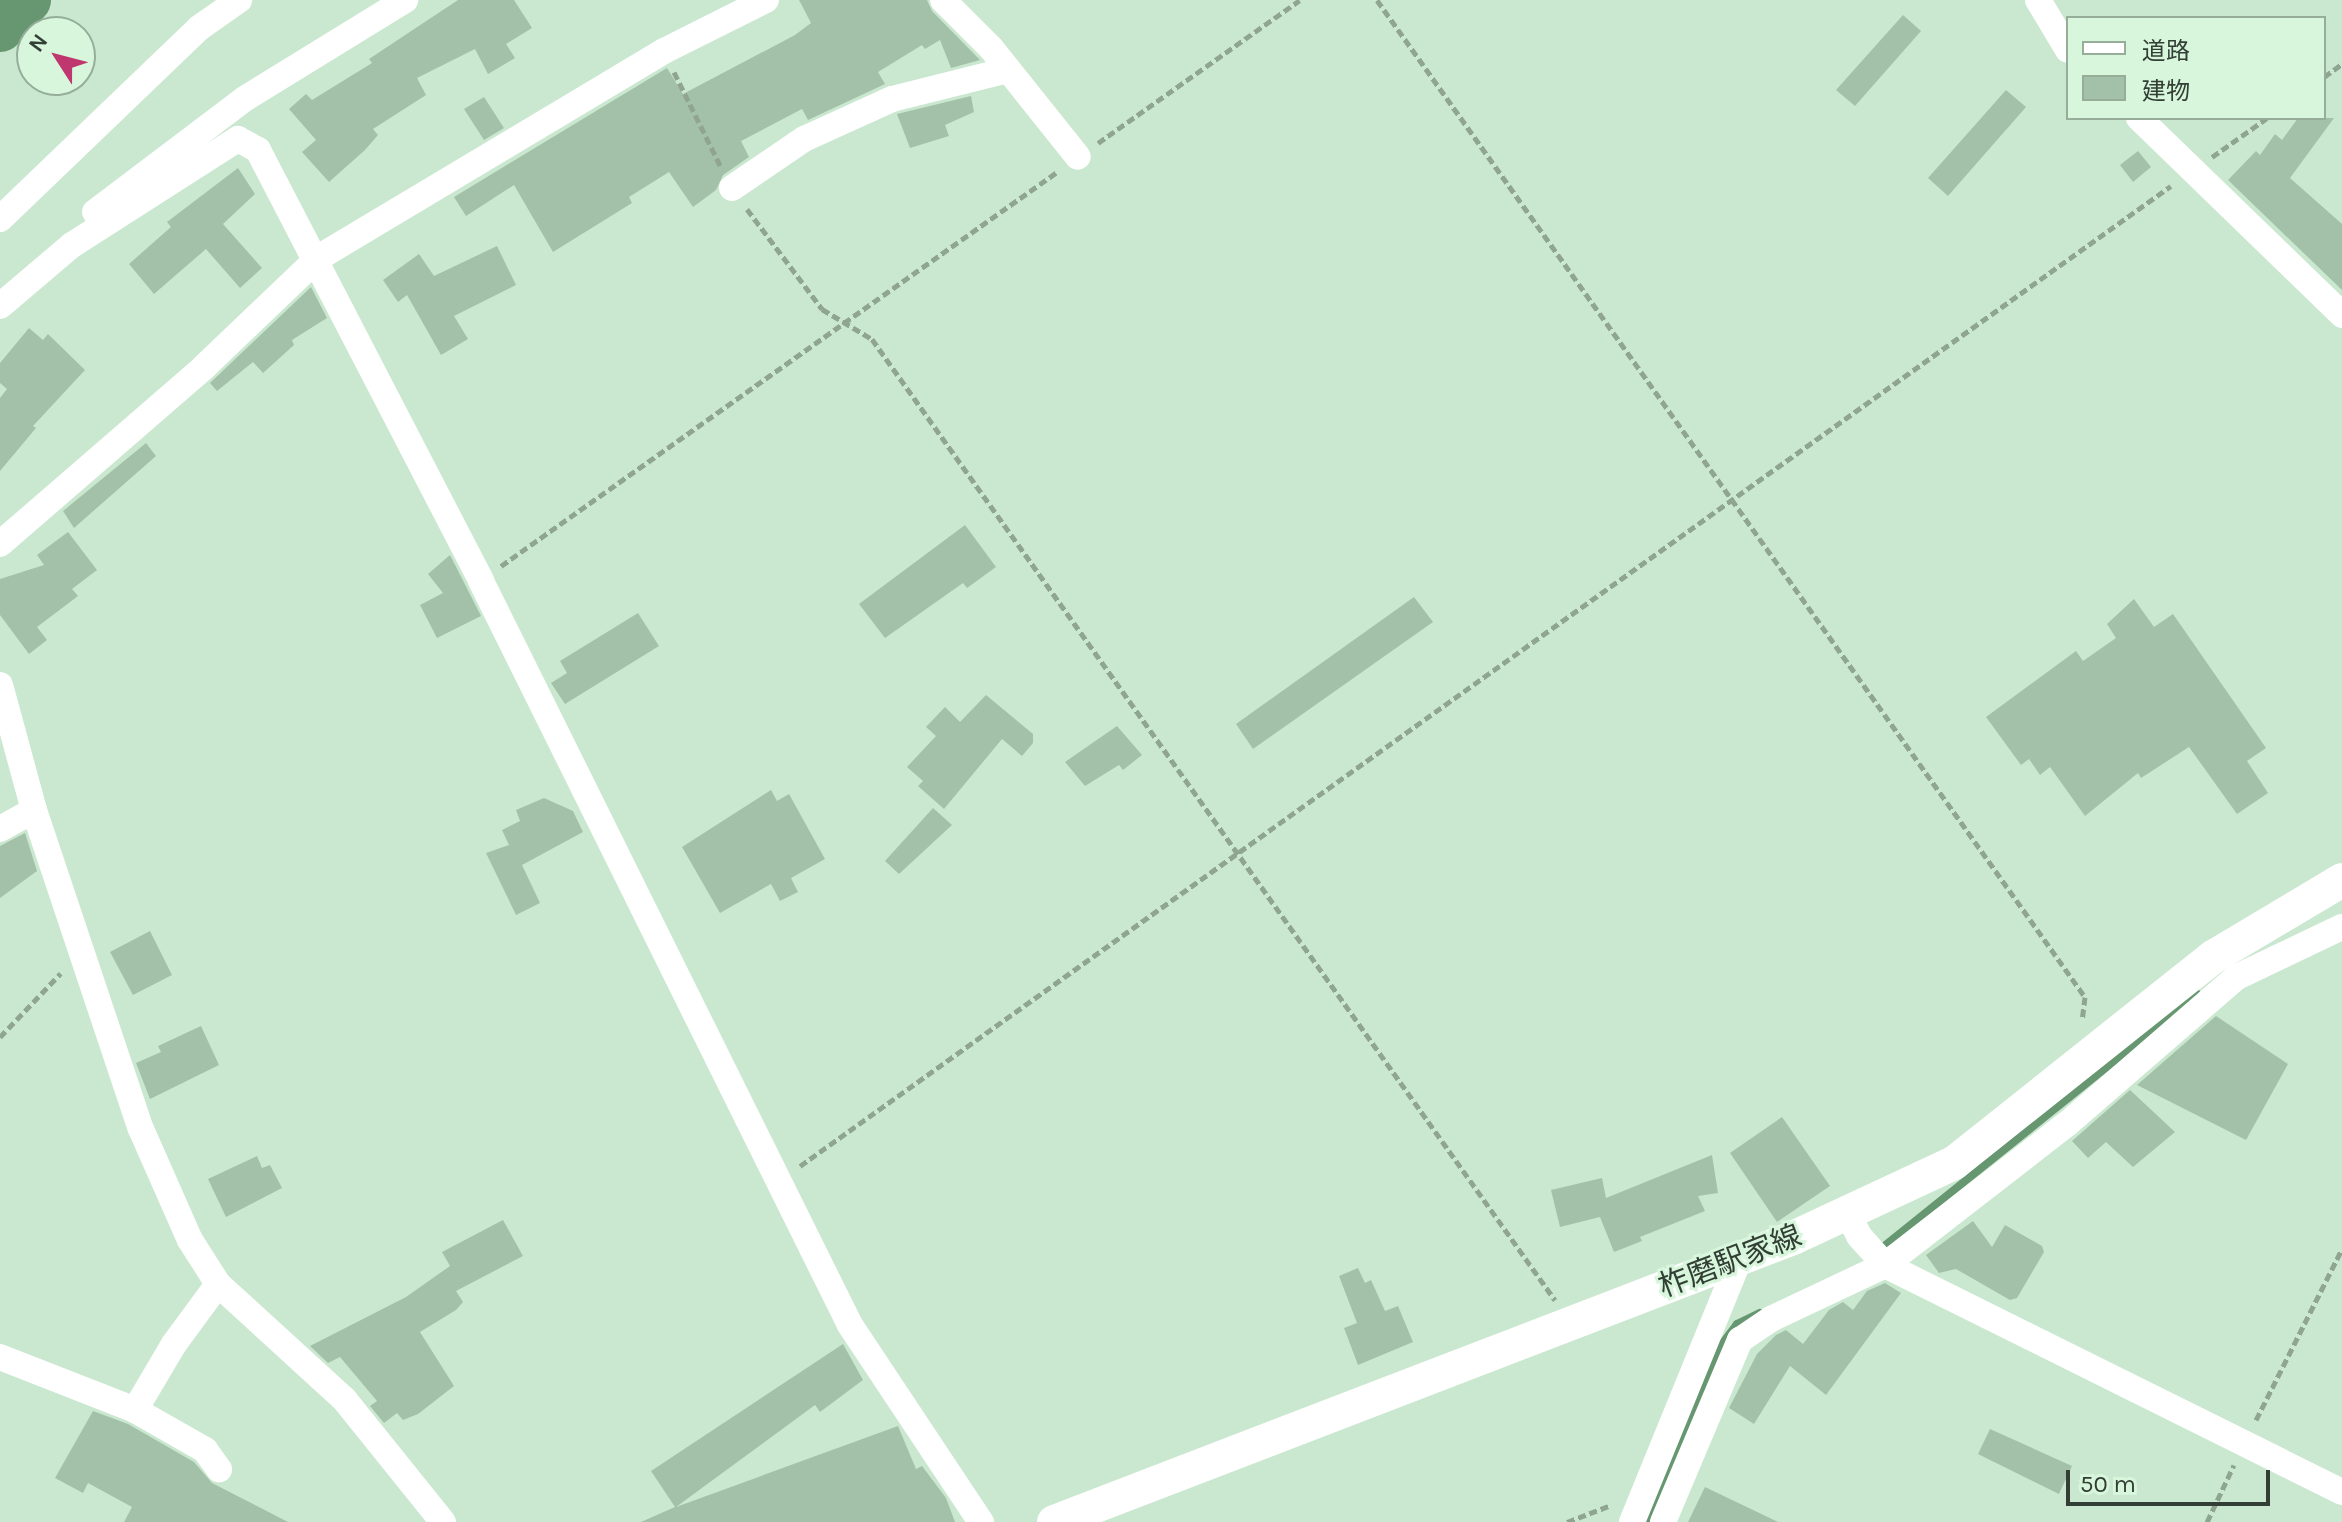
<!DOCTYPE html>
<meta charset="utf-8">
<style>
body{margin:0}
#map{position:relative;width:2342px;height:1522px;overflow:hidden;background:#cae8cf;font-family:Karla,"Noto Sans JP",sans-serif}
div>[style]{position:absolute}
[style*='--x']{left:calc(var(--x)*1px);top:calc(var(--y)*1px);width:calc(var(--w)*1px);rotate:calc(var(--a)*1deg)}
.stream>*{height:8px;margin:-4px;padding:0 4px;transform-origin:4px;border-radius:4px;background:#669770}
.river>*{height:48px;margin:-24px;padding:0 24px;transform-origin:24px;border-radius:24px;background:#669770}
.building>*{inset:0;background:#a3c1a8}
.path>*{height:5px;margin-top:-2.5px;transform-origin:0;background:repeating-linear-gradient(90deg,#8fa592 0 8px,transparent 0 12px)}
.minor>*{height:26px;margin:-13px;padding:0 13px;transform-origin:13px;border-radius:13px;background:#fff}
.major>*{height:34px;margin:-17px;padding:0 17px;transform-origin:17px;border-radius:17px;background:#fff}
span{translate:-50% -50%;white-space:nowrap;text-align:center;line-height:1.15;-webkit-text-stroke:6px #d7f6dc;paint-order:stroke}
.street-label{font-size:30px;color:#333f35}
.legend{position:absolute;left:2066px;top:16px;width:260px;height:104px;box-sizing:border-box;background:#d7f6dc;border:2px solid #95ad99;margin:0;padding:10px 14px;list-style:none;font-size:24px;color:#333f35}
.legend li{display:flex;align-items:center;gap:16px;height:40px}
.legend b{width:40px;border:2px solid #95ad99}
.north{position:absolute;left:16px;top:16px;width:80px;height:80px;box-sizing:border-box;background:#d7f6dc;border:2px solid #95ad99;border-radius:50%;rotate:306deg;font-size:22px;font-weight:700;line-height:32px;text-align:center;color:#333f35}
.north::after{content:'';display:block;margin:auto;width:28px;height:36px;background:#c0366f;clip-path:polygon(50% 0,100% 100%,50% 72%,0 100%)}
.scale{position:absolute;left:2066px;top:1470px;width:204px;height:36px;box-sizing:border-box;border:4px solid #333f35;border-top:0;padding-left:10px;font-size:24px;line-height:28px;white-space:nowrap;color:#333f35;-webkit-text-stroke:6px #d7f6dc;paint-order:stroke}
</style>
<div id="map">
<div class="stream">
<i style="--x:1878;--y:1251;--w:410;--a:-38.8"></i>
<i style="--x:1649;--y:1522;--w:188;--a:-68.1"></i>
<i style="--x:1719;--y:1348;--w:30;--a:-53"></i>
<i style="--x:1737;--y:1324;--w:25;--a:-26"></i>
</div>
<div class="river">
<i style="--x:0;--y:28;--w:39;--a:-46"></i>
</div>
<div class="building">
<i style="clip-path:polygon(458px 0,514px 0,532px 28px,506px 44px,515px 58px,488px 74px,475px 49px,417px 78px,426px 95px,373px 129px,378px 135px,365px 150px,329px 182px,302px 152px,316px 140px,289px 109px,306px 94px,312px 100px,372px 63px,369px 59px)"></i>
<i style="clip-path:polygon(799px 0,927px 0,932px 11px,980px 60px,951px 68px,940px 40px,925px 49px,922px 45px,878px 72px,885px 84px,808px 120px,802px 109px,741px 141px,749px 157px,723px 175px,716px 190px,693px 207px,669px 172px,629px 197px,632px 203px,553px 252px,514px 185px,466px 216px,454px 197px,667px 68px,683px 94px,795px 35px,811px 23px)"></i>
<i style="clip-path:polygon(1903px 15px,1921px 31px,1855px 106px,1836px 90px)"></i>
<i style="clip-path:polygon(2006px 90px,2026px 107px,1948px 196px,1928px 178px)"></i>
<i style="clip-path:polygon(971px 96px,974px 112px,945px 125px,949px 136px,910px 148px,897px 114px)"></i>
<i style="clip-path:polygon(484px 97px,504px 128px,484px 140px,464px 109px)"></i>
<i style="clip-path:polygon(2298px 118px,2334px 118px,2290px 178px,2342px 224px,2342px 290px,2228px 180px,2256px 151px,2260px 155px,2275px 134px,2282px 140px)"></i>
<i style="clip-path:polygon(2138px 151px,2151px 167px,2133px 182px,2120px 165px)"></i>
<i style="clip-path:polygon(238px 168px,255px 194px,223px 224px,262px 268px,240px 288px,206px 249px,154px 294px,129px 264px,171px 227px,167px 222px)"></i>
<i style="clip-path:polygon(497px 246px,516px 285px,454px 316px,468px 339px,441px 355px,407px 295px,398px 302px,383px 280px,419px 254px,434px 276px)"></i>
<i style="clip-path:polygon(311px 287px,327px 318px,292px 340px,294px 345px,263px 373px,253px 362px,217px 391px,210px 383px)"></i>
<i style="clip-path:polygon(29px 328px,43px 340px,48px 334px,85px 370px,33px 426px,36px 428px,0 471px,0 398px,7px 389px,0 383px,0 363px)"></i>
<i style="clip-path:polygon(146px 443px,156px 456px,74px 528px,63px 511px)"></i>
<i style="clip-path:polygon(965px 525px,996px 567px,967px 588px,963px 583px,885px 638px,859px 604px)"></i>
<i style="clip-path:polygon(68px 532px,97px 570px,72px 589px,78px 596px,37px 627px,47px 640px,29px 654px,0 615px,0 579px,44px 565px,37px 555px)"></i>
<i style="clip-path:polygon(450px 555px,481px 616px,437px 638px,420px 605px,443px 593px,428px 574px)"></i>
<i style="clip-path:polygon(1414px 597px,1433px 622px,1253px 749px,1236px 724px)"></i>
<i style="clip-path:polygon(2134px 599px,2154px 627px,2173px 614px,2266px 748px,2247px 761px,2268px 793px,2237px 814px,2189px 747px,2141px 778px,2138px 773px,2085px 816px,2050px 767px,2040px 775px,2029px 759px,2021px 765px,1986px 717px,2076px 651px,2083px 661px,2116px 638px,2107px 624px)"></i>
<i style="clip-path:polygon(638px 613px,659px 646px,565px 704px,551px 683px,567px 673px,560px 661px)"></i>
<i style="clip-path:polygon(986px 695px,1033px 734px,1033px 743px,1022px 756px,1002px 739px,944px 809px,918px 786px,923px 781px,907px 767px,936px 736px,926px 727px,945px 707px,960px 722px)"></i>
<i style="clip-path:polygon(1117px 726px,1142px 755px,1123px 770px,1119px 765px,1085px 786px,1065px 762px)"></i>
<i style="clip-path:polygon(771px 790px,777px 801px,789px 794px,825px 859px,791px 878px,798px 892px,780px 901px,771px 884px,720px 913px,682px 847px)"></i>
<i style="clip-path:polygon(544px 798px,573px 811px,583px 832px,522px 865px,540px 903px,516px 915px,486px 853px,509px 845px,502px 830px,520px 821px,516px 810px)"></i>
<i style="clip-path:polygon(933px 808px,952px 825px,899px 874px,885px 861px)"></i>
<i style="clip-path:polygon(25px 833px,37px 871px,0 898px,0 846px)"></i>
<i style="clip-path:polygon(150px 931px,172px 975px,133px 995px,110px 952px)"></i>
<i style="clip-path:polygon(2216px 1016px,2288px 1064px,2246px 1140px,2137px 1085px)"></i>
<i style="clip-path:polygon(201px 1026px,219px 1065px,150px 1099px,136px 1063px,161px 1052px,158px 1046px)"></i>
<i style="clip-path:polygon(2130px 1090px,2175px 1132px,2133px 1167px,2106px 1142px,2088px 1158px,2072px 1141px)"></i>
<i style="clip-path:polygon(1782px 1117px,1830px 1186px,1777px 1222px,1730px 1153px)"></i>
<i style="clip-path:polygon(1712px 1155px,1718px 1193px,1698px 1196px,1705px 1211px,1640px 1237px,1642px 1241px,1614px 1252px,1600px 1217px,1560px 1227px,1551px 1190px,1602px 1178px,1606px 1198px)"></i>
<i style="clip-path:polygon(257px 1156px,262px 1168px,270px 1165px,282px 1188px,226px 1217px,208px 1179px)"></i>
<i style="clip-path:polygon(503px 1220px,523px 1256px,456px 1291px,463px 1302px,456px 1310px,420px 1332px,454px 1386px,418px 1414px,403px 1420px,397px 1413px,384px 1423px,370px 1406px,377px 1401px,340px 1357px,328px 1363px,310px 1346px,406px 1297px,450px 1266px,442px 1252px)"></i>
<i style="clip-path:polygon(1973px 1221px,1992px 1247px,2005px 1225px,2042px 1246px,2044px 1252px,2017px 1298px,2010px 1300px,1956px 1269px,1939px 1273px,1926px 1255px)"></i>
<i style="clip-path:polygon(1358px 1268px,1365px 1283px,1371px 1280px,1385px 1311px,1398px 1306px,1413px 1342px,1358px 1365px,1344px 1328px,1357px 1323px,1339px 1276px)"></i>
<i style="clip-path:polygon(1885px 1283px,1901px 1293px,1826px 1395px,1790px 1366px,1754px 1424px,1729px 1408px,1757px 1354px,1776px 1335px,1786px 1330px,1803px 1344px,1829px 1310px,1843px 1302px,1853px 1310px,1867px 1291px)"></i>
<i style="clip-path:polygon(843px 1344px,863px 1380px,820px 1412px,815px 1405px,676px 1507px,898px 1426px,916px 1469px,922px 1466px,946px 1498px,955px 1522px,641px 1522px,675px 1507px,651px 1471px)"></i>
<i style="clip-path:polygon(93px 1411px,128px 1424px,194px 1462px,212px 1483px,288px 1522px,124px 1522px,132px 1507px,88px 1483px,83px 1493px,55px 1478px)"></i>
<i style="clip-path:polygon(1990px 1429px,2072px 1466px,2059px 1494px,1978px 1454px)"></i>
<i style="clip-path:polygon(1705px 1487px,1778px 1522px,1688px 1522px)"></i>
</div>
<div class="path">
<i style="--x:1377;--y:0;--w:1223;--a:54.62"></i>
<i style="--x:2085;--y:997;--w:23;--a:97"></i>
<i style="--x:674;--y:72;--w:106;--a:63.7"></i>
<i style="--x:2324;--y:77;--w:22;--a:-36"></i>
<i style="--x:1098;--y:143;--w:247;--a:-35.3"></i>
<i style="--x:2212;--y:157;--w:67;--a:-35.3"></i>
<i style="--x:747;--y:209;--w:125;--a:53.1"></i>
<i style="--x:822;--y:309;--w:58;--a:31"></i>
<i style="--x:872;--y:339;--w:1179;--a:54.6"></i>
<i style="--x:501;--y:566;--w:681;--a:-35.32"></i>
<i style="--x:0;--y:1037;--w:88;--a:-46.4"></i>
<i style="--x:800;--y:1166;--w:1685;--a:-35.56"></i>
<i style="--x:2256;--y:1420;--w:191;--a:-63.3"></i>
<i style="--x:1567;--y:1522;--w:47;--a:-21.1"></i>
<i style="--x:2207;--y:1522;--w:63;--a:-64.7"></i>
</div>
<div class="minor">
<i style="--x:943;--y:0;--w:68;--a:45"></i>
<i style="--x:991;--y:48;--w:139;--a:51.4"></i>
<i style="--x:2038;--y:0;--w:58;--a:59"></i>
<i style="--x:2139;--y:118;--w:283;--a:44.1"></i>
<i style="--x:732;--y:188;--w:87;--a:-34.2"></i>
<i style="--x:804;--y:139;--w:97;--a:-24.4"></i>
<i style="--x:892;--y:99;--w:120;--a:-14"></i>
<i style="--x:95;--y:212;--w:189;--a:-37.1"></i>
<i style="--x:246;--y:98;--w:187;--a:-31.6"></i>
<i style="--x:0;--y:219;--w:276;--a:-43.8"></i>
<i style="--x:199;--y:28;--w:49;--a:-35"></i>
<i style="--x:0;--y:306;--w:94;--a:-40.3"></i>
<i style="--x:72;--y:245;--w:197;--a:-32.6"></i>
<i style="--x:238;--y:139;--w:23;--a:29"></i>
<i style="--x:258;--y:150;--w:485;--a:62.6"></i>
<i style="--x:481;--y:581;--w:830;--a:63.62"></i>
<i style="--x:850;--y:1325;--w:237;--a:56.4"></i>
<i style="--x:0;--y:544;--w:270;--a:-40.9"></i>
<i style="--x:204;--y:367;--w:158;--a:-43.7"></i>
<i style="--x:318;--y:258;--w:403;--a:-30.9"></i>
<i style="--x:664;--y:51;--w:114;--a:-26.6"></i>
<i style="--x:0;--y:685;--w:130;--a:74.8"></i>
<i style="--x:34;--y:810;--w:336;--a:71.5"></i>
<i style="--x:141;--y:1129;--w:121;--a:66.2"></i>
<i style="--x:190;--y:1240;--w:52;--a:57.5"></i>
<i style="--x:218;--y:1284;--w:171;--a:42.4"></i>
<i style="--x:344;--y:1399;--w:158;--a:51.2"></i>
<i style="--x:0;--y:829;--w:39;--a:-29"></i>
<i style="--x:1847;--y:1213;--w:26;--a:62"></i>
<i style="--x:1859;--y:1236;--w:39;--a:48"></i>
<i style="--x:1885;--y:1265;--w:510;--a:26.41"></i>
<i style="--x:0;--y:1357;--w:145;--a:21.4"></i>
<i style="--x:135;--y:1410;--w:81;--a:29.7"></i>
<i style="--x:205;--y:1450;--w:24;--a:54"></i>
<i style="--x:135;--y:1410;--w:77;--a:-59.4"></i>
<i style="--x:174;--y:1344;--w:74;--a:-53.7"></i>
<i style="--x:1632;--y:1522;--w:285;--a:-67.8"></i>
<i style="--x:1663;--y:1522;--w:198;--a:-67.1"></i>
<i style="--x:1740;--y:1340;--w:37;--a:-34"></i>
<i style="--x:1771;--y:1319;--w:126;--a:-25.3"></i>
<i style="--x:1885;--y:1265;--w:230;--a:-37.8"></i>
<i style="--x:2067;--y:1124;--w:225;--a:-40.9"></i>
<i style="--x:2237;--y:977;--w:116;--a:-25.5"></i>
</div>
<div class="major">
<i style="--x:1054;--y:1522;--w:792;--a:-21.02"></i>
<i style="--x:1793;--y:1238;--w:178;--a:-25"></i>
<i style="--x:1954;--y:1163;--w:331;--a:-38.5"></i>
<i style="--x:2213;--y:957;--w:150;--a:-30.8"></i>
</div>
<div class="street-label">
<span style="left:1730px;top:1261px;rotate:-21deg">柞磨駅家線</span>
</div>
<ul class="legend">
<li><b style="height:10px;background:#fff"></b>道路</li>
<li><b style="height:22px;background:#a3c1a8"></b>建物</li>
</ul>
<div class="north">N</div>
<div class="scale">50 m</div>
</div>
